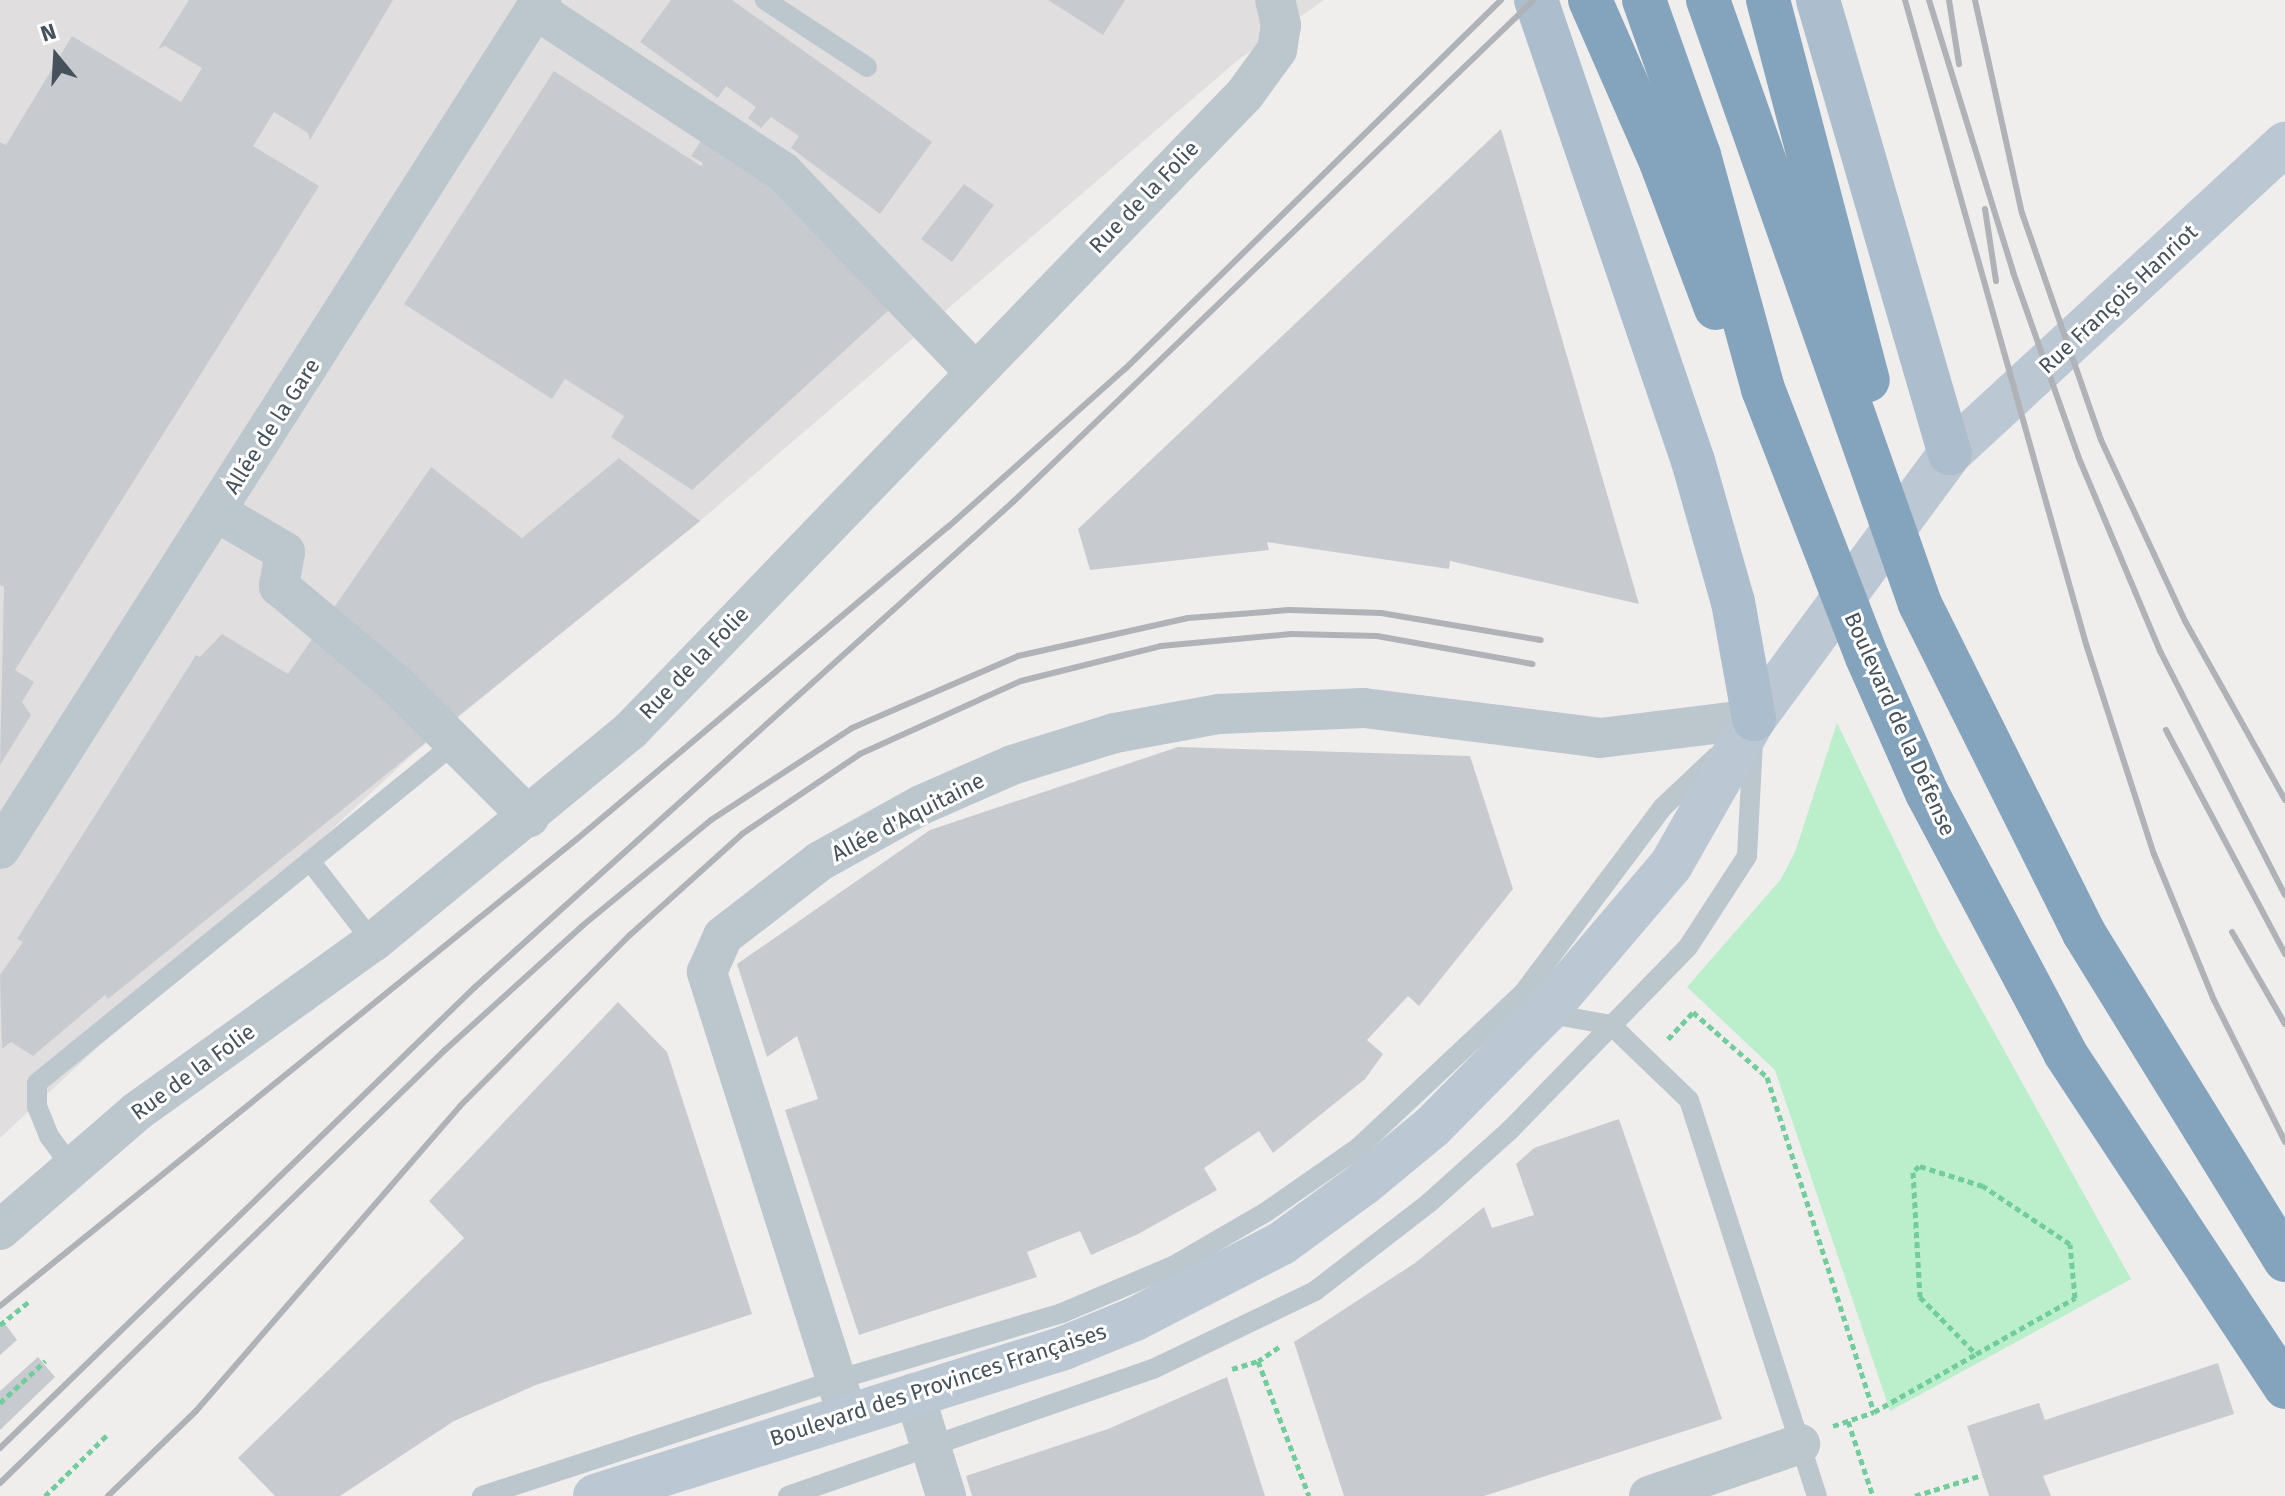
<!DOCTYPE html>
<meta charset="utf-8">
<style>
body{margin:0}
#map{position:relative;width:2285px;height:1496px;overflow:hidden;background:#f0eded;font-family:"Fira Sans",sans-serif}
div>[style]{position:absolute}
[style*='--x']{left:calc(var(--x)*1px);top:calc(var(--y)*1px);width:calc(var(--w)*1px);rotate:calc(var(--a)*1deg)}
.education>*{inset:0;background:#e1dedf}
.green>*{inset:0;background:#bbefcc}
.building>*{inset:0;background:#c7cbd0}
.path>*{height:5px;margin-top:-2.5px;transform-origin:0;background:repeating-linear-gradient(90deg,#72cd9c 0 6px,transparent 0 10px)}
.lane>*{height:20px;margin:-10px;padding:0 10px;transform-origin:10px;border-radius:10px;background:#bbc6cd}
.street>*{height:40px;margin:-20px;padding:0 20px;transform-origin:20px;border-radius:20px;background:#bbc6cd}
.secondary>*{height:44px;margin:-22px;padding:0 22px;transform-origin:22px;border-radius:22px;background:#bbc7d2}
.primary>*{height:44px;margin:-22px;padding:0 22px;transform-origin:22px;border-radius:22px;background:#acbecd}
.highway>*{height:44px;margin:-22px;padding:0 22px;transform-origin:22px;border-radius:22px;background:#84a3bd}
.rail>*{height:6px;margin:-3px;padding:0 3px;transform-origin:3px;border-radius:3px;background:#afb3b8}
span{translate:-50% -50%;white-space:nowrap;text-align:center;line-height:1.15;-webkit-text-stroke:6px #fff;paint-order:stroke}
.street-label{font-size:22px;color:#45525b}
.north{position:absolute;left:16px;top:16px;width:80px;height:80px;-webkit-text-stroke:6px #fff;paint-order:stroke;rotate:342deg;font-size:22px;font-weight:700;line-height:32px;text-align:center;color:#45525b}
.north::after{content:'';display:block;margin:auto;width:28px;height:36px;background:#45525b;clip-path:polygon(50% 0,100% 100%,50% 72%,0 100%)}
</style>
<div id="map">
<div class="education">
<i style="clip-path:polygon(0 0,1324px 0,1238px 60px,700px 521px,414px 753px,0 1138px)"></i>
</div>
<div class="green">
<i style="clip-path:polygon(1837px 723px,1938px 931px,2131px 1279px,1890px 1411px,1775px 1070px,1687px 987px,1781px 879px,1795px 852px)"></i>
</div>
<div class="building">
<i style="clip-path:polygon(189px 0,393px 0,310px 140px,308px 133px,274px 112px,253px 146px,319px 186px,15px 670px,34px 682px,22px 702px,31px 715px,0 765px,4px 587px,0 585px,0 142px,6px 145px,72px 36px,181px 102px,202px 68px,165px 46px,158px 49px)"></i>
<i style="clip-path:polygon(671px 0,732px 0,932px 142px,880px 214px,791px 148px,799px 136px,771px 117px,761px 128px,748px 118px,756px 107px,726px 86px,718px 98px,640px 42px)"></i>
<i style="clip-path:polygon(1048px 0,1125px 0,1103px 35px)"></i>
<i style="clip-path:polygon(554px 71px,701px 166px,703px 163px,691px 156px,707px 132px,771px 180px,890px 309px,692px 490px,611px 437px,624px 416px,565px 379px,552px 399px,404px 304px)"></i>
<i style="clip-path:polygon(1501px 129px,1639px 604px,1450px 561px,1449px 569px,1267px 542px,1269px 550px,1090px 570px,1078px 529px)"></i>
<i style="clip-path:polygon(964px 184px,994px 205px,952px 262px,921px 239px)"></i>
<i style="clip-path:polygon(619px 458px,700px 521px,108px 999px,105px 995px,33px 1056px,11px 1042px,2px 1049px,0 975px,23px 942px,17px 939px,196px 655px,200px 657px,222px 634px,288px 674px,431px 467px,522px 538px)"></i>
<i style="clip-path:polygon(1178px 747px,1470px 756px,1513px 889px,1419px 1006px,1408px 996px,1367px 1040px,1383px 1054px,1365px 1079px,1273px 1153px,1259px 1131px,1204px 1168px,1217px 1190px,1138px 1234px,1091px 1255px,1080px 1231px,1027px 1252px,1037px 1277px,859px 1335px,785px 1110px,818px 1099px,797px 1036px,767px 1057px,737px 964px,930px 830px)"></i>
<i style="clip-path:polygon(618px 1002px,667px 1052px,752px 1314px,536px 1385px,454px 1421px,340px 1496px,275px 1496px,238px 1458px,464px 1238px,429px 1201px)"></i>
<i style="clip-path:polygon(1619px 1119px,1722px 1419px,1484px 1496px,1344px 1496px,1294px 1342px,1415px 1263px,1484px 1207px,1492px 1228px,1534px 1215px,1516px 1164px,1534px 1148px)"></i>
<i style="clip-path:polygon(3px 1321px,17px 1340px,0 1355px,0 1323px)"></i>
<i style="clip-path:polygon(38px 1357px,55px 1377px,0 1430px,0 1391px)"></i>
<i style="clip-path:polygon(2218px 1363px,2234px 1414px,2043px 1476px,2051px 1496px,1989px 1496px,1967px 1426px,2039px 1403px,2045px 1420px)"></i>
<i style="clip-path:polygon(1227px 1377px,1265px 1496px,972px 1496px,966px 1476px,1108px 1429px)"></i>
</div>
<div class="path">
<i style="--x:1668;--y:1039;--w:37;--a:-47"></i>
<i style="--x:1693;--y:1012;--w:98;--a:41.3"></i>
<i style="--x:1767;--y:1077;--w:352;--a:72.3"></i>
<i style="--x:0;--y:1325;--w:38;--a:-39"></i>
<i style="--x:1279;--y:1347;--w:25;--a:146"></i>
<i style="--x:1258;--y:1361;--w:144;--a:69.3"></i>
<i style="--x:1232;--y:1369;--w:27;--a:-17"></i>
<i style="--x:0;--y:1403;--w:62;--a:-43"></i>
<i style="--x:1848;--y:1421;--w:79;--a:71.6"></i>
<i style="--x:1833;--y:1426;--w:43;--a:-18.9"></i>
<i style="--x:1874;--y:1412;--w:117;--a:-29.6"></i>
<i style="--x:1976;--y:1354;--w:114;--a:-29.5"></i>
<i style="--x:2075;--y:1298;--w:54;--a:-95.3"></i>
<i style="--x:2070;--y:1244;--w:105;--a:-146.3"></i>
<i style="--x:1983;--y:1186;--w:67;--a:-162.6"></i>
<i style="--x:1919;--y:1166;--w:8;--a:135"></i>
<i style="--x:1913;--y:1172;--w:125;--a:86.8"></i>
<i style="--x:1920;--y:1297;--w:80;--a:45.5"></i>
<i style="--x:45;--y:1496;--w:88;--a:-44.5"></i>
<i style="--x:1915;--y:1496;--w:70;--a:-17.4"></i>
</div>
<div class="lane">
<i style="--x:765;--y:0;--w:122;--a:33.3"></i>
<i style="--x:310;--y:861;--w:103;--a:52.1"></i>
<i style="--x:1545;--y:1013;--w:67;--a:10.3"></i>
<i style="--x:1611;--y:1025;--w:108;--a:43.9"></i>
<i style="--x:1689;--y:1100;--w:416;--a:72.1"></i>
<i style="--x:73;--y:1169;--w:41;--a:-126"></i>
<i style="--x:49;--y:1136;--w:31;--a:-112"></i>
<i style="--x:37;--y:1107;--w:24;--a:-90"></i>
<i style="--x:37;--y:1083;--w:539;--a:-39.12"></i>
<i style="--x:482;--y:1496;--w:373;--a:-18.1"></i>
<i style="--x:836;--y:1380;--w:236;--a:-16.5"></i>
<i style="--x:1062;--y:1313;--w:123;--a:-23"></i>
<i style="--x:1175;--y:1265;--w:105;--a:-30.2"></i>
<i style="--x:1266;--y:1212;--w:112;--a:-34.8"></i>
<i style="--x:1358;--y:1148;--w:228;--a:-43.2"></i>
<i style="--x:1524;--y:992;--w:231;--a:-53.1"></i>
<i style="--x:1663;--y:807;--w:74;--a:-43.4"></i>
<i style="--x:788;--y:1496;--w:386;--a:-19.2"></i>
<i style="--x:1153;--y:1369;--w:180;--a:-25.7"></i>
<i style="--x:1315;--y:1291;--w:145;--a:-37.7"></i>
<i style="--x:1430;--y:1202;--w:108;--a:-42"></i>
<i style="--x:1510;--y:1130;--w:255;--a:-45.8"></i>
<i style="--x:1688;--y:947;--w:108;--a:-57"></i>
<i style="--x:1747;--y:856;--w:113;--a:-87"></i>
</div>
<div class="street">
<i style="--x:535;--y:9;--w:297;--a:33.3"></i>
<i style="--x:783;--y:172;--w:276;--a:46.2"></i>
<i style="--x:217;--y:512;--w:79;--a:30.5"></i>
<i style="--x:285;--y:552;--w:35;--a:100"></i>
<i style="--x:279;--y:586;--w:154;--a:40"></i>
<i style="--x:397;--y:685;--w:187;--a:45"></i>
<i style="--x:0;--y:849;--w:1007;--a:-57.49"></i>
<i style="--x:0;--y:1230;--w:180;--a:-40.9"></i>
<i style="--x:136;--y:1112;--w:292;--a:-35.7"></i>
<i style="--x:373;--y:942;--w:333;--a:-39.4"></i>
<i style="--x:630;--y:731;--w:885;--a:-46.01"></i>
<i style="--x:1245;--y:94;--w:54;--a:-54"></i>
<i style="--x:1277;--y:50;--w:25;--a:-81"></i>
<i style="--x:1281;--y:25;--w:26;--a:-103"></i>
<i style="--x:914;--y:1393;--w:108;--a:72.7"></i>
<i style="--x:847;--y:1414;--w:464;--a:-107.6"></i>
<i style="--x:707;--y:972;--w:39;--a:-66"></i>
<i style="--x:723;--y:936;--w:123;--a:-37.7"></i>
<i style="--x:820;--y:861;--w:115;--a:-29"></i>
<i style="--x:921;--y:805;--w:99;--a:-23.7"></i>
<i style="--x:1012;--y:765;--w:108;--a:-17.3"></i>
<i style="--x:1115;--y:733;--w:106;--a:-10.4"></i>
<i style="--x:1219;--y:714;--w:145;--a:-2.4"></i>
<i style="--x:1364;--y:708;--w:238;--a:7.2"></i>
<i style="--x:1600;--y:738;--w:155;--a:-7"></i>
<i style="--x:1649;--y:1496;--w:160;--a:-19"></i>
</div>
<div class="secondary">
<i style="--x:595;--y:1496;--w:492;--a:-17.5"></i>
<i style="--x:1064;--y:1348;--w:77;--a:-22.2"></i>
<i style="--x:1135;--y:1319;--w:165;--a:-27.3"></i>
<i style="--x:1282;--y:1243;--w:100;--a:-36.1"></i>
<i style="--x:1363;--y:1184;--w:89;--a:-39.6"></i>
<i style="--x:1432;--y:1127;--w:161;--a:-45.3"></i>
<i style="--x:1545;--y:1013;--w:194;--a:-49.6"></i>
<i style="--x:1671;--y:865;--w:168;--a:-60.4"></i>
<i style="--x:1754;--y:719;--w:330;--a:-53.6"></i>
<i style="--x:1950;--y:453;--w:456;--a:-42.7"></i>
</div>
<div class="primary">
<i style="--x:1536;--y:0;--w:487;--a:71.2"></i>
<i style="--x:1693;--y:461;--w:147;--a:74.2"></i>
<i style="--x:1733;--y:602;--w:119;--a:79.8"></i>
<i style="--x:1818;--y:0;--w:472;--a:73.8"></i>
</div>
<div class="highway">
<i style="--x:1590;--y:0;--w:177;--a:66.3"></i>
<i style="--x:1661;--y:162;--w:156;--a:69.4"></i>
<i style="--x:1644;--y:0;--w:164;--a:70.5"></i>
<i style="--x:1699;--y:155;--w:243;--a:74.7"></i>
<i style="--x:1763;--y:389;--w:287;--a:68.8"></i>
<i style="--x:1867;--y:657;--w:149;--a:66.2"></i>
<i style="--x:1927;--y:793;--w:294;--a:62"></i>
<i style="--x:2065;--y:1053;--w:400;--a:56.6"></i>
<i style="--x:1708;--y:0;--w:640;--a:70.66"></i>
<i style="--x:1920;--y:604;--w:368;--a:63.5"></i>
<i style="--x:2084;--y:933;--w:384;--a:58.4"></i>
<i style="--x:1768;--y:0;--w:393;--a:75.3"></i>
</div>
<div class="rail">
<i style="--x:1905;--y:0;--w:669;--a:74.3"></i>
<i style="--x:2086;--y:644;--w:221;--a:72.1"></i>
<i style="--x:2154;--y:854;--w:158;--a:67.7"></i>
<i style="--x:2214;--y:1000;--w:159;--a:63.4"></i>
<i style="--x:1929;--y:0;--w:285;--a:72.8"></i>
<i style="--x:2013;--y:272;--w:195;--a:70.5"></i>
<i style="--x:2078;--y:456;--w:212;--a:67.2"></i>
<i style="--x:2160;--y:651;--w:274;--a:62.9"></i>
<i style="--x:1949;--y:0;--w:65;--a:81.1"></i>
<i style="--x:1975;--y:0;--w:218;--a:77.6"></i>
<i style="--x:2022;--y:213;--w:240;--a:70.8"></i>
<i style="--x:2101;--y:440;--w:200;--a:65.1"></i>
<i style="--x:2185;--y:621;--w:205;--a:60.8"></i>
<i style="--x:1985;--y:209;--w:73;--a:81.3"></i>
<i style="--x:2166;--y:730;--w:254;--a:62"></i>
<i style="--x:2232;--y:932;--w:106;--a:60.1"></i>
<i style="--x:0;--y:1306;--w:742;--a:-38.99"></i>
<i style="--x:577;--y:839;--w:485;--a:-40.1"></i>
<i style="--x:948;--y:527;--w:237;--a:-41.8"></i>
<i style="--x:1125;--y:369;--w:527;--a:-44.46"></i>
<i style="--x:0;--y:1448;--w:661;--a:-44.14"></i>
<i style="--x:474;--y:988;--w:726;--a:-42.04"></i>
<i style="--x:1013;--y:502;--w:723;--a:-43.94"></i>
<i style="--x:0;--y:1483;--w:621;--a:-44.22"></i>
<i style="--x:445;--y:1050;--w:185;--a:-42.1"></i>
<i style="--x:582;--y:926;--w:167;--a:-39.4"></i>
<i style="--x:711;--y:820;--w:168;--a:-33.1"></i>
<i style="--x:852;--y:728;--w:181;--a:-23.4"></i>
<i style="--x:1018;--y:656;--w:174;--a:-12.6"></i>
<i style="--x:1188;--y:618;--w:101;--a:-4.5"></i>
<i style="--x:1289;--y:610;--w:92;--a:1.9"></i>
<i style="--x:1381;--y:613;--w:162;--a:9.6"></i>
<i style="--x:108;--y:1496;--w:122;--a:-44"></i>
<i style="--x:196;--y:1411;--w:403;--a:-49.1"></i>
<i style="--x:460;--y:1106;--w:241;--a:-45.2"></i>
<i style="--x:630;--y:935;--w:151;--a:-42"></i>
<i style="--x:742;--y:834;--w:143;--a:-34.1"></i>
<i style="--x:860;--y:754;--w:177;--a:-24.4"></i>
<i style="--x:1021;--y:681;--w:144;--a:-14"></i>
<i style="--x:1161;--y:646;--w:131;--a:-5.3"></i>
<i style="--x:1291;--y:634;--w:86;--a:1.3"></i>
<i style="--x:1377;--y:636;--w:158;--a:10.2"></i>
</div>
<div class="street-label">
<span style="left:1144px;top:197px;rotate:-46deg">Rue de la Folie</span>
<span style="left:2118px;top:299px;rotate:-43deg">Rue François Hanriot</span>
<span style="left:272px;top:426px;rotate:-57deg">Allée de la Gare</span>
<span style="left:694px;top:663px;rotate:-46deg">Rue de la Folie</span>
<span style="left:1900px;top:724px;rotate:66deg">Boulevard de la Défense</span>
<span style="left:908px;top:817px;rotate:-27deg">Allée d'Aquitaine</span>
<span style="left:193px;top:1072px;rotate:-36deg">Rue de la Folie</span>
<span style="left:938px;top:1385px;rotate:-18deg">Boulevard des Provinces Françaises</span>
</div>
<div class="north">N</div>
</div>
